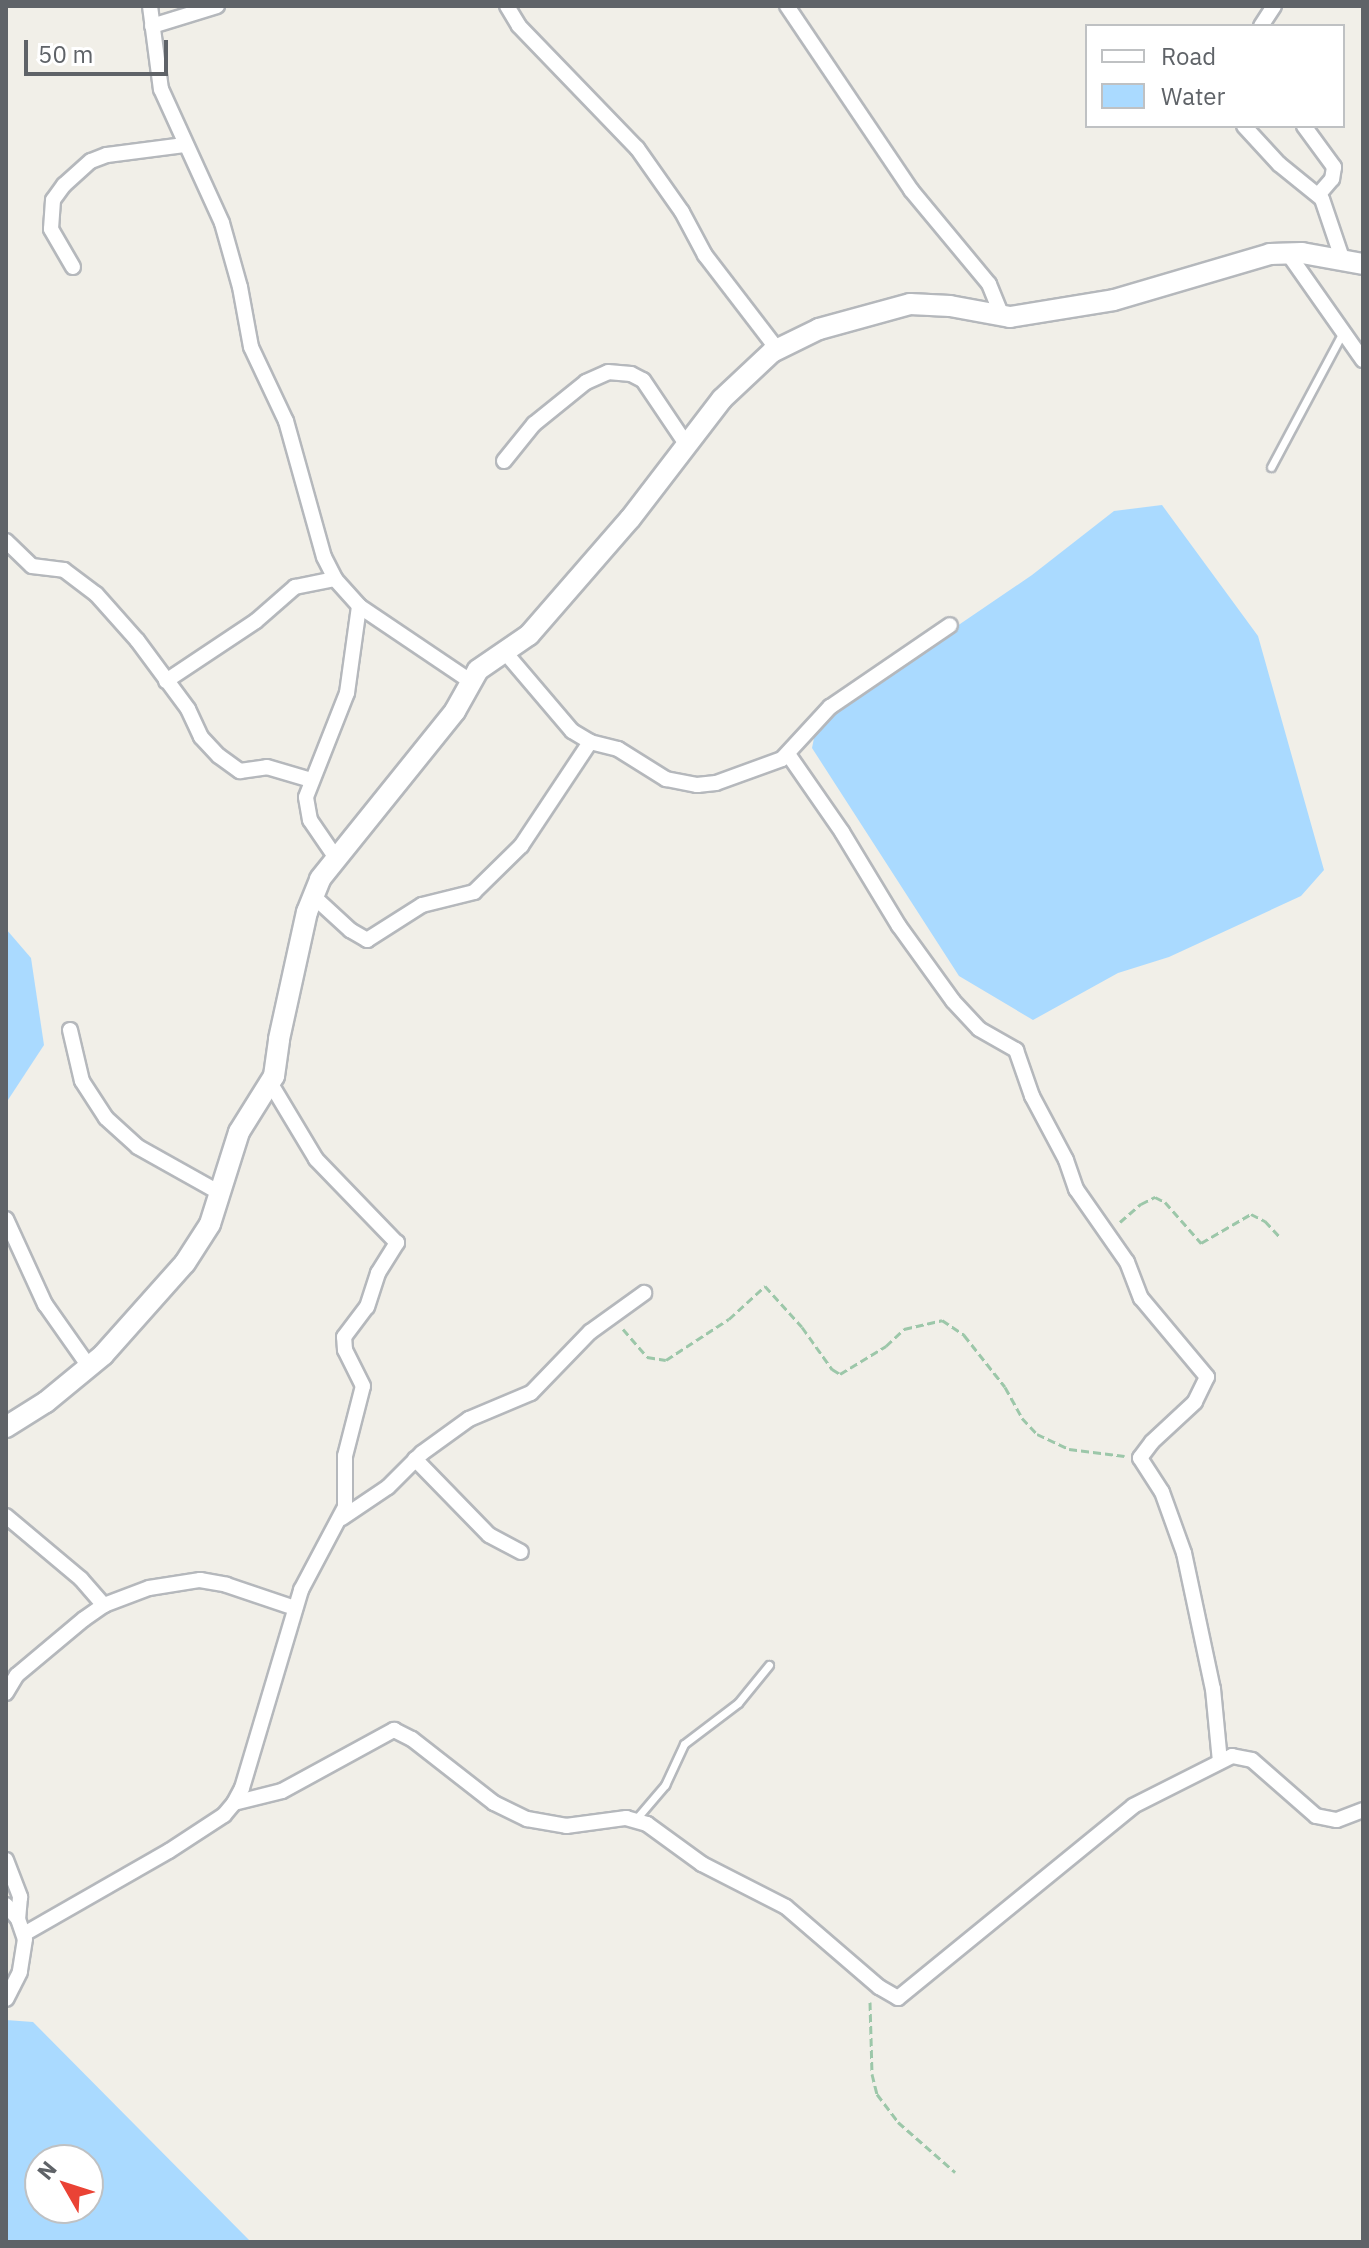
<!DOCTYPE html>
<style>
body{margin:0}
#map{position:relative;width:1369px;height:2248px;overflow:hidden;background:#f1efe8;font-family:"IBM Plex Sans",sans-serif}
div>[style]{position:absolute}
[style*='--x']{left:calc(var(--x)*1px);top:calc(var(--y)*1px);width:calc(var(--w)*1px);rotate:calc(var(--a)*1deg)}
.water>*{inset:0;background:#aadaff}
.path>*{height:3px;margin-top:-1.5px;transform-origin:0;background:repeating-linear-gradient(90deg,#9cc7a9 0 8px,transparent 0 12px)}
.roads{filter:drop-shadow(2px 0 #b5b8bc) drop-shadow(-2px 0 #b5b8bc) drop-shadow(0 2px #b5b8bc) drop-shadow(0 -2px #b5b8bc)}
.lane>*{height:7px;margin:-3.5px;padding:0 3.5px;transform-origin:3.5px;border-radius:3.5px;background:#fff}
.street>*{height:14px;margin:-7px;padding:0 7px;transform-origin:7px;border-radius:7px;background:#fff}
.secondary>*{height:20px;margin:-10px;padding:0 10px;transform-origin:10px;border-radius:10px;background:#fff}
span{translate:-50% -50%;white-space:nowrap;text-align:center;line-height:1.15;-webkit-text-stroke:6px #fff;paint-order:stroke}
.frame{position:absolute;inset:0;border:8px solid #5f6368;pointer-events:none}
.legend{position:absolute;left:1085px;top:24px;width:260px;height:104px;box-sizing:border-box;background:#fff;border:2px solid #bfc1c3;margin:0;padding:10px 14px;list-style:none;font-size:24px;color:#5f6368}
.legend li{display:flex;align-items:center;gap:16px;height:40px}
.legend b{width:40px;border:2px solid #bfc1c3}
.north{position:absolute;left:24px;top:2144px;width:80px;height:80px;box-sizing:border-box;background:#fff;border:2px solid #bfc1c3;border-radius:50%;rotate:309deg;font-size:22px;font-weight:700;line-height:32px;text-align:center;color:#5f6368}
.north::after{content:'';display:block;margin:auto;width:28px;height:36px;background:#ea4335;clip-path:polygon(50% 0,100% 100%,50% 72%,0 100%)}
.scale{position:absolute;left:24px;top:40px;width:144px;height:36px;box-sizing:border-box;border:4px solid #5f6368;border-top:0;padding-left:10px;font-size:24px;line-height:28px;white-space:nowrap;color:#5f6368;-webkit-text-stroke:6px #fff;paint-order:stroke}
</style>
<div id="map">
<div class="water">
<i style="clip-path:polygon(1162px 505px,1258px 636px,1324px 870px,1301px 896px,1169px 957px,1118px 973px,1033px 1020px,959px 976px,812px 748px,816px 728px,847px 701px,1032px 575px,1114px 511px)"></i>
<i style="clip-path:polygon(6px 929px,31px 958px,44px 1045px,6px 1103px)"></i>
<i style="clip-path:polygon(evenodd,6px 2020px,33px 2022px,251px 2242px,6px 2242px,6px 2020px,40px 2160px,88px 2160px,88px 2208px,40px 2208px,40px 2160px)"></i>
</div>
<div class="path">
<i style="--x:1120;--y:1222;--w:28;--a:-41"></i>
<i style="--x:1141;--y:1204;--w:16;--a:-27"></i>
<i style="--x:1155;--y:1197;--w:11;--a:27"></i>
<i style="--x:1165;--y:1202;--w:55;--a:48.7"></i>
<i style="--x:1201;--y:1243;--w:58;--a:-30.1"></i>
<i style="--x:1251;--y:1214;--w:16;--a:27"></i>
<i style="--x:1265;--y:1221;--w:21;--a:47"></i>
<i style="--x:623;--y:1329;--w:37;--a:49"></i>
<i style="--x:647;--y:1357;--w:19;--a:9"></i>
<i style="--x:666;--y:1360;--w:75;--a:-33.1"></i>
<i style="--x:729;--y:1319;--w:49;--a:-42.5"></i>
<i style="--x:765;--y:1286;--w:55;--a:47.9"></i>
<i style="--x:802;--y:1327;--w:52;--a:54.5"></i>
<i style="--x:832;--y:1369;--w:9;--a:32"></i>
<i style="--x:840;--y:1374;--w:54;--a:-31.3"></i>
<i style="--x:886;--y:1346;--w:25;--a:-43"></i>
<i style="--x:904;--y:1329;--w:39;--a:-13"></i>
<i style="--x:942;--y:1320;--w:27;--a:34"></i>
<i style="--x:964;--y:1335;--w:66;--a:51.7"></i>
<i style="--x:1005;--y:1387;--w:35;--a:61"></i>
<i style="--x:1022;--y:1418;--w:22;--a:47"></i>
<i style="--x:1037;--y:1434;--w:35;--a:25"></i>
<i style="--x:1069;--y:1449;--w:56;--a:7.1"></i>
<i style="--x:870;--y:2002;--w:72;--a:88.4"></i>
<i style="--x:872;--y:2074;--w:21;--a:76"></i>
<i style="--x:877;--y:2094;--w:35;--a:53"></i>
<i style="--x:898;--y:2122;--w:76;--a:41.3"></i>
</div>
<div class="roads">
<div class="lane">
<i style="--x:1271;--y:467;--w:153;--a:-61.9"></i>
<i style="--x:636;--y:1819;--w:45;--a:-49.5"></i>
<i style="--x:665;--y:1785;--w:45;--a:-65.1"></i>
<i style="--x:684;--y:1744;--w:68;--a:-37.2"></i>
<i style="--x:738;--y:1703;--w:49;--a:-50.8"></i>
</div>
<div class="street">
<i style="--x:150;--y:6;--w:84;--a:82.5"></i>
<i style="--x:161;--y:89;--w:147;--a:65.5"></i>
<i style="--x:222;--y:223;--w:66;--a:74.3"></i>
<i style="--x:240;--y:287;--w:61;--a:79.6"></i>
<i style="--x:251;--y:347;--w:82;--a:64.7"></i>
<i style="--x:286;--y:421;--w:141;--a:74.4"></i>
<i style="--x:324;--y:557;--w:25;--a:63"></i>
<i style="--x:335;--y:579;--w:36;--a:48"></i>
<i style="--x:359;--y:606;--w:134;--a:34"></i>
<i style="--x:507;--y:6;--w:23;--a:59"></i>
<i style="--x:519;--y:26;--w:170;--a:46"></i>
<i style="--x:637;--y:148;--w:78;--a:54.9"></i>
<i style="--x:682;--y:212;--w:49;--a:61.9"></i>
<i style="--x:705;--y:255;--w:118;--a:52.5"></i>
<i style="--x:787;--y:6;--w:222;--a:56"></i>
<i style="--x:911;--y:190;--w:122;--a:50.3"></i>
<i style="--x:989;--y:284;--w:35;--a:68"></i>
<i style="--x:152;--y:26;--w:68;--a:-17.1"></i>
<i style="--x:1261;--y:26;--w:24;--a:-57"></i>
<i style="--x:1244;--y:126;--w:52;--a:47.4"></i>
<i style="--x:1279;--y:164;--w:55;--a:39.1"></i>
<i style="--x:1322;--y:199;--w:65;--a:71.3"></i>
<i style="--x:1304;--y:126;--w:51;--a:53.8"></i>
<i style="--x:1334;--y:167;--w:12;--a:99"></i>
<i style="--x:1332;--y:179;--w:21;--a:131"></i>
<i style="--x:1287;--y:252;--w:132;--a:54.9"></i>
<i style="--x:73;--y:267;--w:44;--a:-120.1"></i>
<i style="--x:51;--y:229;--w:29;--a:-86"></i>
<i style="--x:53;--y:200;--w:19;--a:-54"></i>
<i style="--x:64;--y:185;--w:36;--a:-42"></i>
<i style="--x:91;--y:161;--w:17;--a:-21"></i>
<i style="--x:107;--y:155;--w:78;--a:-7.4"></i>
<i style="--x:504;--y:461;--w:48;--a:-51"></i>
<i style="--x:534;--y:424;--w:67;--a:-38.9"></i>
<i style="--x:586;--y:382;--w:24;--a:-24"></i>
<i style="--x:608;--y:372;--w:23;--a:5"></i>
<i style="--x:631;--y:374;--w:13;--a:27"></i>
<i style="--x:643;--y:380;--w:77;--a:56.1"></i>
<i style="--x:6;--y:541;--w:36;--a:44"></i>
<i style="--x:32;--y:566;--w:32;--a:7"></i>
<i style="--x:64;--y:570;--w:40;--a:37"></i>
<i style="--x:96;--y:594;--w:62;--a:48.3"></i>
<i style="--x:137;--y:640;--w:86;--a:53.5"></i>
<i style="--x:188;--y:709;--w:31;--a:65"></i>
<i style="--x:201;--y:737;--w:26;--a:47"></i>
<i style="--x:219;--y:756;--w:26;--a:36"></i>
<i style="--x:240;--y:771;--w:27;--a:-8"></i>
<i style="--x:267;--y:767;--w:46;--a:16.5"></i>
<i style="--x:504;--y:651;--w:105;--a:49.6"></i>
<i style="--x:572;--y:731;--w:21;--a:31"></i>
<i style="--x:590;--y:742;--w:29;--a:14"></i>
<i style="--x:618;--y:749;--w:57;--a:32"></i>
<i style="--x:666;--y:779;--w:32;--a:11"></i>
<i style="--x:697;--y:785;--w:19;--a:-6"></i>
<i style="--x:716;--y:783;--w:70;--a:-20"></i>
<i style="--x:782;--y:759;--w:71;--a:-47.3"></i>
<i style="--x:830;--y:707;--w:145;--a:-34.3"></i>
<i style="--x:166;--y:681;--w:108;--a:-33.7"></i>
<i style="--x:256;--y:621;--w:52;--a:-41.1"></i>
<i style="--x:295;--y:587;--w:41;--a:-11.3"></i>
<i style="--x:788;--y:754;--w:95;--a:55.3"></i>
<i style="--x:842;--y:832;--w:110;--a:58.8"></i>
<i style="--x:899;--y:926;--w:92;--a:54.2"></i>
<i style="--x:953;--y:1001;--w:38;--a:47"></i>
<i style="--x:979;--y:1029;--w:43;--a:29.6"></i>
<i style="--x:1016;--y:1050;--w:49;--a:70.8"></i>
<i style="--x:1032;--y:1096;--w:72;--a:62"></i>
<i style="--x:1066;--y:1160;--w:31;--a:71"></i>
<i style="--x:1076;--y:1189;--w:89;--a:55.1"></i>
<i style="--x:1127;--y:1262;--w:39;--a:69"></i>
<i style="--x:1141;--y:1298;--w:103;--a:50.1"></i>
<i style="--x:1207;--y:1377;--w:28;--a:116"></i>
<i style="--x:1195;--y:1402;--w:59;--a:137.1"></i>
<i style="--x:1152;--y:1442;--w:20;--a:127"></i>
<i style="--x:1140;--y:1458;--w:40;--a:57.1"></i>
<i style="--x:1162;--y:1492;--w:65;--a:70.2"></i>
<i style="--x:1184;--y:1553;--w:139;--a:78"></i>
<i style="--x:1213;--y:1689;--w:73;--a:84.5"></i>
<i style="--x:336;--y:858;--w:46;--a:-124.4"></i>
<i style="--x:310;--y:820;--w:23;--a:-100"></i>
<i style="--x:306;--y:797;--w:112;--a:-68.5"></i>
<i style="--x:347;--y:693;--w:88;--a:-82.1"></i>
<i style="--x:312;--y:895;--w:52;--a:42.6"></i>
<i style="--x:350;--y:930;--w:20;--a:30"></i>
<i style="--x:367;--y:940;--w:65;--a:-32.5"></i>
<i style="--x:422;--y:905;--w:54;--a:-14"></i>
<i style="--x:474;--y:892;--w:66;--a:-44.4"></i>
<i style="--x:521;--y:846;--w:125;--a:-56.4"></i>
<i style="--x:70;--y:1030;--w:52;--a:76.8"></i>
<i style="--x:82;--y:1081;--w:44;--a:57"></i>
<i style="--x:106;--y:1118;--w:43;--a:42.2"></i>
<i style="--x:138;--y:1147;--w:94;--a:29.3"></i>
<i style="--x:6;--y:1219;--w:94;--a:65.4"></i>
<i style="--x:45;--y:1304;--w:78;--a:54.9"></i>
<i style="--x:415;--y:1459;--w:106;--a:45.8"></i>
<i style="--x:489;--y:1535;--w:36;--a:28"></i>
<i style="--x:6;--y:1516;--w:98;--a:40"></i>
<i style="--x:81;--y:1579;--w:35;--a:49"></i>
<i style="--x:342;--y:1518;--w:55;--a:-34"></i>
<i style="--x:388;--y:1487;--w:48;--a:-45"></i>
<i style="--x:422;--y:1453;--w:58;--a:-35.9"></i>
<i style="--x:469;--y:1419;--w:67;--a:-22.8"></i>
<i style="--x:531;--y:1393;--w:85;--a:-46"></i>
<i style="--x:590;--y:1332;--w:67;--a:-35.8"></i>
<i style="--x:6;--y:1693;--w:21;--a:-59"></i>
<i style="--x:17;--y:1675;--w:87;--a:-39.9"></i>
<i style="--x:84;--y:1619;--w:24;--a:-35"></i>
<i style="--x:104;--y:1605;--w:48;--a:-20.7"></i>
<i style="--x:149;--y:1588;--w:52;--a:-8.9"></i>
<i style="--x:200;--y:1580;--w:27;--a:10"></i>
<i style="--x:227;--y:1585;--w:72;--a:18.7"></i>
<i style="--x:234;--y:1803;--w:49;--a:-14"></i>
<i style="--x:282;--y:1791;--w:128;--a:-28.6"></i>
<i style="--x:394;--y:1730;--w:20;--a:27"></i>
<i style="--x:412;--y:1739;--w:104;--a:38"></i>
<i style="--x:494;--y:1803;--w:37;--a:26"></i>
<i style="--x:527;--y:1819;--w:40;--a:10"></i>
<i style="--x:566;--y:1826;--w:61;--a:-7.6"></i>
<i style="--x:626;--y:1818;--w:22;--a:16"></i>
<i style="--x:647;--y:1824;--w:68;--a:36"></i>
<i style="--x:702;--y:1864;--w:94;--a:27.1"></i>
<i style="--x:786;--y:1907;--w:123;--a:40.7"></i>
<i style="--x:879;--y:1987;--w:22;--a:30"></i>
<i style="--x:898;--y:1998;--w:303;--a:-39.2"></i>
<i style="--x:1133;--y:1806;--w:111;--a:-26.8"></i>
<i style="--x:1232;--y:1756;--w:20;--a:11"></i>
<i style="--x:1252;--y:1760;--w:85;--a:41.2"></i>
<i style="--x:1316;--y:1816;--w:21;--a:11"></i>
<i style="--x:1337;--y:1820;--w:28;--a:-21"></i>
<i style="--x:6;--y:1860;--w:40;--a:69"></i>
<i style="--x:20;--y:1897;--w:22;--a:95"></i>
<i style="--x:6;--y:1905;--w:18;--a:49"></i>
<i style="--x:18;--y:1919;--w:21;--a:71"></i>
<i style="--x:25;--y:1939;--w:33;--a:99"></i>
<i style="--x:20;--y:1972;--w:30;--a:117"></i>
<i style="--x:24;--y:1934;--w:167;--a:-29.8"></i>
<i style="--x:169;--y:1851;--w:66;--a:-33.2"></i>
<i style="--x:224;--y:1815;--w:16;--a:-50"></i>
<i style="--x:234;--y:1803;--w:17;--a:-62"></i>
<i style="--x:242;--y:1788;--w:207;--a:-73.4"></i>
<i style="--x:301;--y:1590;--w:94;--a:-62.1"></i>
<i style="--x:345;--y:1507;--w:51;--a:-90"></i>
<i style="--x:345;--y:1456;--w:72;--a:-75.6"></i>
<i style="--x:363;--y:1386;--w:40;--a:-116.6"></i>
<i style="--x:345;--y:1350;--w:13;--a:-94"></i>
<i style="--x:344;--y:1337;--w:38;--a:-53"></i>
<i style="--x:367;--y:1307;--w:36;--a:-72"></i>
<i style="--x:378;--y:1273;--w:36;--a:-58"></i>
<i style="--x:397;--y:1243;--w:117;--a:-134"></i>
<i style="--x:316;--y:1159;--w:87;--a:-121"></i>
</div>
<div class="secondary">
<i style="--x:6;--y:1427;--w:47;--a:-32"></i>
<i style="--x:46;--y:1402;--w:74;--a:-39.5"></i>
<i style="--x:103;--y:1355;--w:123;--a:-48.3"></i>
<i style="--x:185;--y:1263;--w:46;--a:-57.3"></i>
<i style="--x:210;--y:1224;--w:96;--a:-72.5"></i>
<i style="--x:239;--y:1132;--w:66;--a:-58"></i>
<i style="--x:274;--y:1076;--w:37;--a:-82"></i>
<i style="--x:279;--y:1039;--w:130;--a:-77.6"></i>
<i style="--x:307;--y:912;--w:35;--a:-68"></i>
<i style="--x:320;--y:879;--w:216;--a:-51.2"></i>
<i style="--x:455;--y:711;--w:47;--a:-60.7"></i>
<i style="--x:478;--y:670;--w:62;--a:-34.5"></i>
<i style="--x:529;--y:635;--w:154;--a:-49"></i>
<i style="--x:630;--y:519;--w:151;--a:-52.5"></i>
<i style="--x:722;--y:399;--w:69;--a:-43.2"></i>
<i style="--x:772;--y:352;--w:52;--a:-26.1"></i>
<i style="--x:819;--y:329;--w:94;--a:-15.4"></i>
<i style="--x:910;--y:304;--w:40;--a:2.9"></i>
<i style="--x:950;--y:306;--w:61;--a:10.4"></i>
<i style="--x:1010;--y:317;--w:105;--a:-9.3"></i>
<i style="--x:1114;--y:300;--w:163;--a:-16.4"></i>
<i style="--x:1270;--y:254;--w:32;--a:-2"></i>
<i style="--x:1302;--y:253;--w:62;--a:10.2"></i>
</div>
</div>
<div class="frame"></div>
<ul class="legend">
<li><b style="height:10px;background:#fff"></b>Road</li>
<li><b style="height:22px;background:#aadaff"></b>Water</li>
</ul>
<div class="north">N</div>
<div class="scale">50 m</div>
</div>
